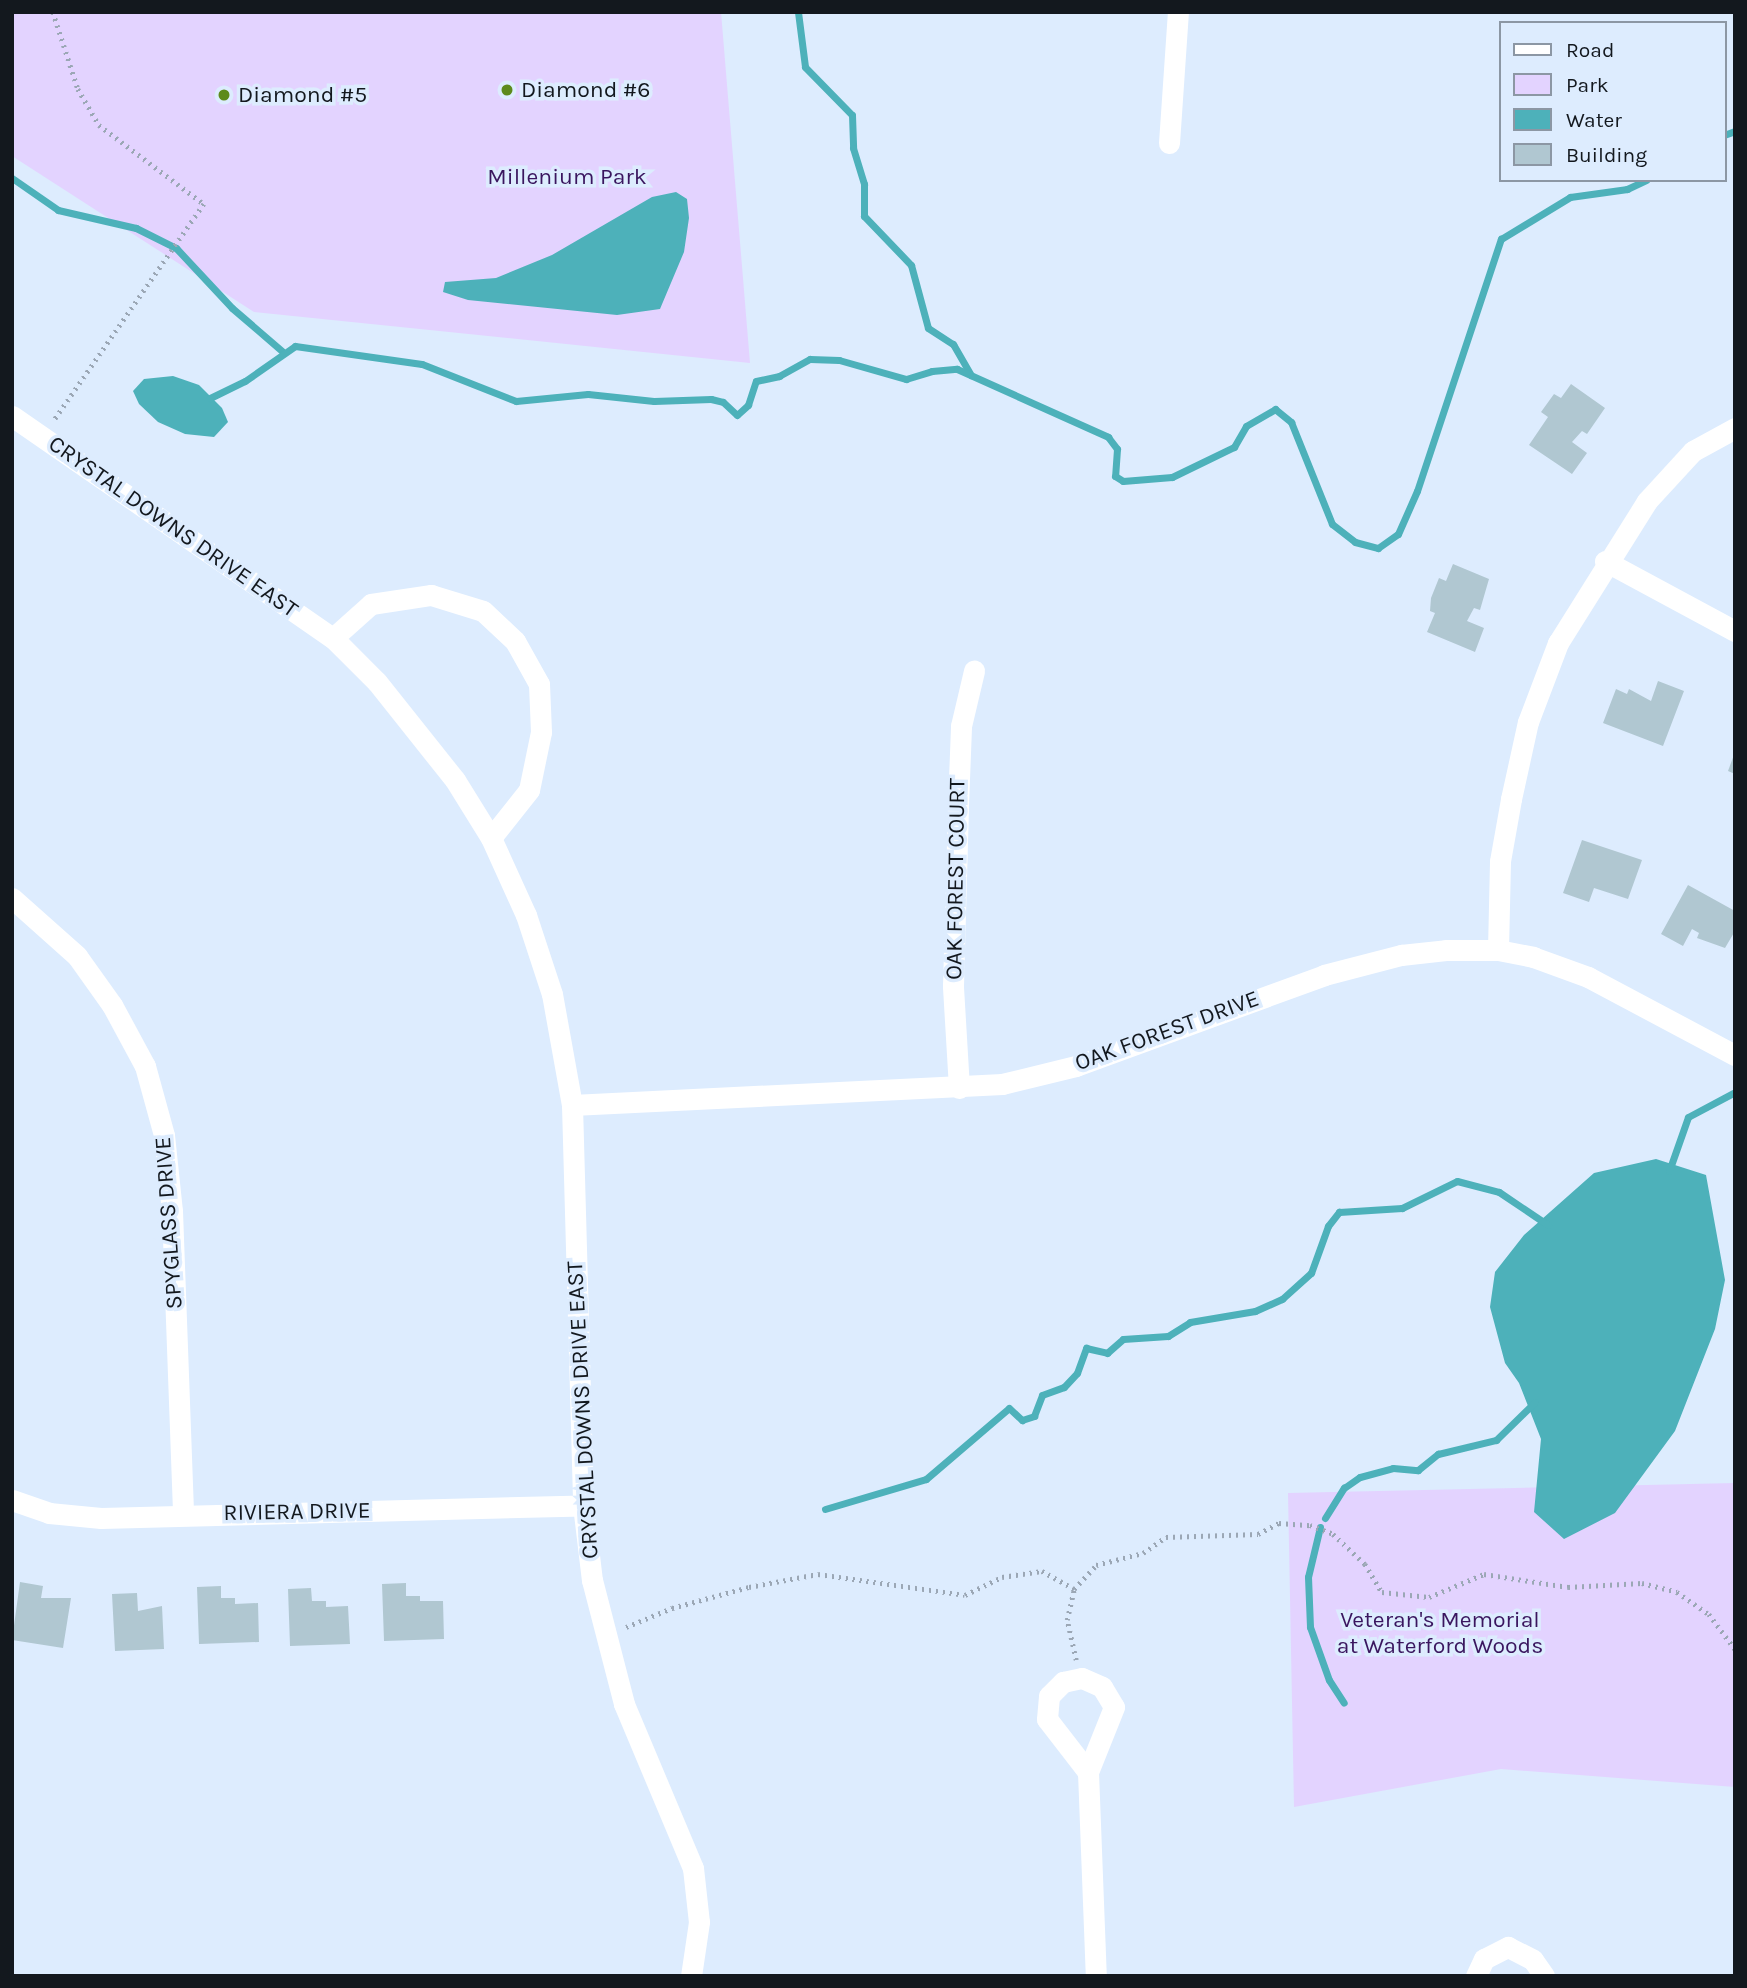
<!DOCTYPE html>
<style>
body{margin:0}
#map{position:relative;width:1747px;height:1988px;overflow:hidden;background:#ddecfe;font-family:Karla,sans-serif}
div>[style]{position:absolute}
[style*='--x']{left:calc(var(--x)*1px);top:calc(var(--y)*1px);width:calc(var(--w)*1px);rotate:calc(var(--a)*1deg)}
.green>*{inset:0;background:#e3d3ff}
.water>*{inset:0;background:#4db1ba}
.stream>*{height:7px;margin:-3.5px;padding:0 3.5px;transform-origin:3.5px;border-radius:3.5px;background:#4db1ba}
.building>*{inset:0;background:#b0c7d1}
.path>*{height:4.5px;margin-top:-2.25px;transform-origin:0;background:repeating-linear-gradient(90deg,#9ba7b5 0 2px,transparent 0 7px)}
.minor>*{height:21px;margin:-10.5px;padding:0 10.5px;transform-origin:10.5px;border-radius:10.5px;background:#fff}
.dots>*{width:19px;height:19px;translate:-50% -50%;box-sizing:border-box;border:4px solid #ddecfe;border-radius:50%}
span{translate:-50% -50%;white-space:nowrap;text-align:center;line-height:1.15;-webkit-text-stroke:7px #ddecfe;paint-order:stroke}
.poi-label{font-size:23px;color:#13181e}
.left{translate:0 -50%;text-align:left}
.park-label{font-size:23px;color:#3a165f}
.street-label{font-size:23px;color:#13181e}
.frame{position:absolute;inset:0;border:14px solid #13181e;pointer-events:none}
.legend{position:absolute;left:1499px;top:21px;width:228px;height:161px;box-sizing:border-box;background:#ddecfe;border:2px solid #8c97a4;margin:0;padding:9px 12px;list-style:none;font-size:21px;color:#13181e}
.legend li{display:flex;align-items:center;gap:14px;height:35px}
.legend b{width:35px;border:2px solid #8c97a4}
</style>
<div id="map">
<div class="green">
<i style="clip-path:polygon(12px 12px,721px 12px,750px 363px,254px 312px,12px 156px)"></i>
<i style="clip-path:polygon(1735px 1483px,1735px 1787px,1501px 1769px,1294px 1807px,1288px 1493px)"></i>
</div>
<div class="water">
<i style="clip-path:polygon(676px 192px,687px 199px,689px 218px,684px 252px,660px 309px,617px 315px,468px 300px,443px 292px,445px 282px,496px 278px,552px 255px,652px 197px)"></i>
<i style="clip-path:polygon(173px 376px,199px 385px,222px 408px,228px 422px,214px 437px,185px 434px,158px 422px,139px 404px,133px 391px,144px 379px)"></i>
<i style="clip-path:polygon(1656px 1159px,1706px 1175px,1725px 1280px,1715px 1329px,1675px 1431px,1615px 1513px,1564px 1539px,1534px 1512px,1541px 1439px,1519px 1383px,1505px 1363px,1490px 1307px,1495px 1272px,1524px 1235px,1594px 1173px)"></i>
</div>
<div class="stream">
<i style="--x:798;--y:12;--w:55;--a:82.7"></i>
<i style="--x:805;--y:67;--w:67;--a:45.6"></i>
<i style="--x:852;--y:115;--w:33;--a:88"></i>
<i style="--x:853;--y:148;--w:38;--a:73"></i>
<i style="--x:864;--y:184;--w:32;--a:90"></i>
<i style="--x:864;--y:216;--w:68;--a:46.2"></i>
<i style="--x:911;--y:265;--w:65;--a:74.9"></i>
<i style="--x:928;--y:328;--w:30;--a:33"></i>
<i style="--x:953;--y:344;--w:36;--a:60"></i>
<i style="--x:1724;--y:135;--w:12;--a:-20"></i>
<i style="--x:12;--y:178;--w:56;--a:34.8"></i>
<i style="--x:58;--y:210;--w:80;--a:13"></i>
<i style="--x:136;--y:228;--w:45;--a:26.6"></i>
<i style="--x:176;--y:248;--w:82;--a:47"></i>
<i style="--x:232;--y:308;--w:66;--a:40.7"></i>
<i style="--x:210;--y:398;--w:39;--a:-26"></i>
<i style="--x:245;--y:381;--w:61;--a:-35"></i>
<i style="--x:295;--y:346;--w:128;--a:8.1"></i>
<i style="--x:422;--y:364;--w:101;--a:21.5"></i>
<i style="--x:516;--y:401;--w:72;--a:-5.6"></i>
<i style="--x:588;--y:394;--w:66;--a:6.1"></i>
<i style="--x:654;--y:401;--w:57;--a:-2"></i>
<i style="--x:711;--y:399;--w:12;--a:14"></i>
<i style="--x:723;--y:402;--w:19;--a:43"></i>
<i style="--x:737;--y:415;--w:15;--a:-42"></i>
<i style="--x:748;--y:405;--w:25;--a:-72"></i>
<i style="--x:756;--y:381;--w:24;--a:-12"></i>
<i style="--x:779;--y:376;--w:35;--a:-29"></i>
<i style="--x:810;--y:359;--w:29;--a:2"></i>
<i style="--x:839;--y:360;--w:70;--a:15.8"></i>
<i style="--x:906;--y:379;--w:27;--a:-17"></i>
<i style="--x:932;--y:371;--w:25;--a:-5"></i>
<i style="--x:957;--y:369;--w:166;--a:24.2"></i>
<i style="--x:1108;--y:437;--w:15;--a:53"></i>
<i style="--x:1117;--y:449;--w:27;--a:94"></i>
<i style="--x:1115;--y:476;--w:9;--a:32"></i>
<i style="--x:1123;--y:481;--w:49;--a:-4.7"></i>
<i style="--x:1172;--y:477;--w:69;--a:-25.8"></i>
<i style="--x:1234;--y:447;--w:24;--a:-60"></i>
<i style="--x:1246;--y:426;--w:34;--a:-30"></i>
<i style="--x:1275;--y:409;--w:21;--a:39"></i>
<i style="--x:1291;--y:422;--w:110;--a:68.1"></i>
<i style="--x:1332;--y:524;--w:29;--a:38"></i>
<i style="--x:1355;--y:542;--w:24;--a:15"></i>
<i style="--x:1378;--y:548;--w:24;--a:-35"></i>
<i style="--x:1398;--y:534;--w:47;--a:-66.2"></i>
<i style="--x:1417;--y:491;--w:266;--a:-71.6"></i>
<i style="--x:1501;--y:239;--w:81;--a:-31.3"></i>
<i style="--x:1570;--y:197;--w:58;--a:-8"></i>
<i style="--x:1627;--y:189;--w:21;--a:-25"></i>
<i style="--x:1669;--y:1171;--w:57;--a:-70.6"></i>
<i style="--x:1688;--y:1117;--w:53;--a:-28"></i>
<i style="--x:825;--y:1509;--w:105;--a:-16.5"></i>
<i style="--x:926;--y:1479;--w:109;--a:-40.5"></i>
<i style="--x:1009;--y:1408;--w:18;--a:43"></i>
<i style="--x:1022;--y:1420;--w:13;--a:-18"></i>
<i style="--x:1034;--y:1416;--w:22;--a:-69"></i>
<i style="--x:1042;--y:1395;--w:23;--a:-20"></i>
<i style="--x:1064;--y:1387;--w:19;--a:-47"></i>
<i style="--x:1077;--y:1373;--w:27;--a:-70"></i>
<i style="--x:1086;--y:1348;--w:22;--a:13"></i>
<i style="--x:1107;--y:1353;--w:21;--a:-41"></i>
<i style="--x:1123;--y:1339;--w:45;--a:-3.8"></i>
<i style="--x:1168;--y:1336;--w:26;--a:-32"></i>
<i style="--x:1190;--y:1322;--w:66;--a:-9.6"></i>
<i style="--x:1255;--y:1311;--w:30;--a:-24"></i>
<i style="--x:1282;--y:1299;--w:39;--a:-42"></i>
<i style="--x:1311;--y:1273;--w:50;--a:-70.1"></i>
<i style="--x:1328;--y:1226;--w:18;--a:-52"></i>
<i style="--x:1339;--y:1212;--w:63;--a:-3.6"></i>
<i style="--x:1402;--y:1208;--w:61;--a:-26.1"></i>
<i style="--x:1457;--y:1181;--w:43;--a:14.7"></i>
<i style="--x:1499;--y:1192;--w:59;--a:34"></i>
<i style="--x:1325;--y:1518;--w:36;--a:-58"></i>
<i style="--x:1344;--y:1488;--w:19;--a:-35"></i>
<i style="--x:1360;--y:1477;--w:34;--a:-15"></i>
<i style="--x:1393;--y:1468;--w:25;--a:5"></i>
<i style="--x:1418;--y:1470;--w:26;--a:-39"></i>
<i style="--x:1438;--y:1454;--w:60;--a:-13.6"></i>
<i style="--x:1496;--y:1440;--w:54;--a:-44.3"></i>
<i style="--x:1320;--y:1527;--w:51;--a:103.5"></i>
<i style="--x:1308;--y:1577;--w:50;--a:87.7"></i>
<i style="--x:1310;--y:1627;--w:56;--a:70.3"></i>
<i style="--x:1329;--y:1680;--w:27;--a:57"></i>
</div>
<div class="building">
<i style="clip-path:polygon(1571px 384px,1605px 408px,1587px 434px,1582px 431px,1572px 442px,1587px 453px,1572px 474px,1529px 445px,1548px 417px,1541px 412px,1554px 394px,1561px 398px)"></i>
<i style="clip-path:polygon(1453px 564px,1489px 579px,1480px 610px,1474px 608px,1467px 621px,1484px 628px,1475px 652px,1427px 632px,1435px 613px,1430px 611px,1431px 598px,1439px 578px,1446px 581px)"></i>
<i style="clip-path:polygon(1658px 681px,1684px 691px,1663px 746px,1603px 723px,1616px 689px,1627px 694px,1629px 689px,1651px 701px)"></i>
<i style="clip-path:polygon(1735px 752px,1735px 774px,1728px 771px)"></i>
<i style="clip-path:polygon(1582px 840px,1642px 860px,1628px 899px,1594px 888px,1589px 902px,1563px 893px)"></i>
<i style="clip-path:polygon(1688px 885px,1735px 911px,1735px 931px,1725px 948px,1697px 938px,1699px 933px,1692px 929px,1683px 946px,1661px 934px)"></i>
<i style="clip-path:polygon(20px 1582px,43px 1586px,41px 1598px,71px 1598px,63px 1648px,12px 1640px)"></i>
<i style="clip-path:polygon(406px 1583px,406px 1596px,420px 1596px,420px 1601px,443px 1601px,444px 1639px,384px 1641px,382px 1584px)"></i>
<i style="clip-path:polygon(221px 1586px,221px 1598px,235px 1598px,235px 1604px,258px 1603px,259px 1642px,199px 1644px,197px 1587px)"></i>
<i style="clip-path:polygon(311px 1588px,312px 1601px,326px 1601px,326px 1607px,348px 1606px,350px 1644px,290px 1646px,288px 1589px)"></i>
<i style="clip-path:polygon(137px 1593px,138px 1611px,162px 1606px,164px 1649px,115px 1651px,112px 1594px)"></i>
</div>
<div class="path">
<i style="--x:53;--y:12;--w:81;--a:72"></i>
<i style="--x:78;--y:89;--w:42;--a:59.7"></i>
<i style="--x:99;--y:125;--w:131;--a:37"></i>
<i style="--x:204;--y:204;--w:264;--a:124.7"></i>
<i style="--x:626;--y:1627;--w:50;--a:-22.4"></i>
<i style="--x:672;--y:1608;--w:80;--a:-15.3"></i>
<i style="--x:749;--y:1587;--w:70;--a:-10.7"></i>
<i style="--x:818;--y:1574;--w:148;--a:8.1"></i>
<i style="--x:965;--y:1595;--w:41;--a:-25.9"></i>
<i style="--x:1002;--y:1577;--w:40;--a:-8.5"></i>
<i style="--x:1042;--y:1571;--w:37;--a:29"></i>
<i style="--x:1076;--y:1660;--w:41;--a:-102.7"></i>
<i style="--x:1067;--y:1620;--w:32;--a:-77"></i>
<i style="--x:1074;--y:1589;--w:33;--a:-47"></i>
<i style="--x:1096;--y:1565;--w:49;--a:-14.3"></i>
<i style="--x:1143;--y:1553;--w:28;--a:-35"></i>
<i style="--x:1166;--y:1537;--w:92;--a:-1.9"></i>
<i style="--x:1258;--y:1534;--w:24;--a:-28"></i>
<i style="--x:1279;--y:1523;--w:31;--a:4"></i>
<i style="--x:1310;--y:1525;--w:25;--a:21"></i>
<i style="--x:1333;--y:1534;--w:44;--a:43.2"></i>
<i style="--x:1365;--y:1564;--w:33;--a:59"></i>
<i style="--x:1382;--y:1592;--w:47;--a:6.1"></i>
<i style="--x:1429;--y:1597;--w:60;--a:-22.7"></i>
<i style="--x:1484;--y:1574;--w:85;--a:8.8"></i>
<i style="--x:1568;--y:1587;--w:74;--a:-3.1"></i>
<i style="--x:1642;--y:1583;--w:36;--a:14"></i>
<i style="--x:1677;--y:1592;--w:39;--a:35"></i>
<i style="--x:1709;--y:1614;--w:44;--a:53.4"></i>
</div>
<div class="minor">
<i style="--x:1169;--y:143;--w:131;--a:-86.1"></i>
<i style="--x:12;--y:416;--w:390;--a:34.7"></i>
<i style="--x:333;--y:638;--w:62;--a:45"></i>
<i style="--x:377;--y:682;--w:125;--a:51.5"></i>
<i style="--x:455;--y:780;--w:68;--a:58.2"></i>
<i style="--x:491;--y:838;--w:85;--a:65.6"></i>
<i style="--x:526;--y:915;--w:83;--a:71.8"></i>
<i style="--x:552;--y:994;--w:113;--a:79.8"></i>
<i style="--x:572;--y:1105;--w:400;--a:88.4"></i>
<i style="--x:583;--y:1505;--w:76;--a:83.2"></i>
<i style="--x:592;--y:1580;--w:128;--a:75.5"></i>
<i style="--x:624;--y:1704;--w:178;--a:67.2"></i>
<i style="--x:693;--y:1868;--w:54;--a:83.7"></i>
<i style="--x:699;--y:1922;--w:55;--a:98.4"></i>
<i style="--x:1605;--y:561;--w:148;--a:28.3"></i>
<i style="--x:333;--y:638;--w:51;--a:-41.8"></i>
<i style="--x:371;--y:604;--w:61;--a:-8.5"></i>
<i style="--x:431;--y:595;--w:54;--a:17.1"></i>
<i style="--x:483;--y:611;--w:44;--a:43.2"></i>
<i style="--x:515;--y:641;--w:49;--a:60.8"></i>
<i style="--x:539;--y:684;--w:48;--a:87.6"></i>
<i style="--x:541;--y:732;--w:59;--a:101.7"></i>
<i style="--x:529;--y:790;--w:61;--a:128.4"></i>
<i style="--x:12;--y:898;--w:87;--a:41.7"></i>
<i style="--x:77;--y:956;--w:60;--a:54.5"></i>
<i style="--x:112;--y:1005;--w:69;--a:61.6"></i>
<i style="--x:145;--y:1066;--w:72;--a:74.6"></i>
<i style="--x:164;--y:1135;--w:76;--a:84"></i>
<i style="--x:172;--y:1211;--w:303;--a:87.9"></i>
<i style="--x:1498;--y:950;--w:89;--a:-88.7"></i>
<i style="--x:1500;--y:861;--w:63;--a:-79.9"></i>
<i style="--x:1511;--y:799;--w:79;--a:-77.6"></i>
<i style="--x:1528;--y:722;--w:85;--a:-69.2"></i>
<i style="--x:1558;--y:643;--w:168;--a:-57.9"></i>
<i style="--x:1647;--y:501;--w:68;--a:-47.4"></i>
<i style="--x:1693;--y:451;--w:48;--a:-28.7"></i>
<i style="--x:959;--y:1088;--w:102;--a:-93.4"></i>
<i style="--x:953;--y:986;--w:181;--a:-88.4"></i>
<i style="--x:958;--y:805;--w:79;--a:-87.8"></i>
<i style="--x:961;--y:726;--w:57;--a:-76.7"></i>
<i style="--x:572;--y:1105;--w:431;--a:-2.8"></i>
<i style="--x:1002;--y:1084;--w:76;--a:-13.7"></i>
<i style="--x:1076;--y:1066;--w:264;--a:-20.1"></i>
<i style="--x:1324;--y:975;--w:80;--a:-14.6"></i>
<i style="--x:1401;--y:955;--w:45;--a:-6.3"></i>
<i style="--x:1446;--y:950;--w:52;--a:0"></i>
<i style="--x:1498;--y:950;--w:36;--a:11"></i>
<i style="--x:1533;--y:957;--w:59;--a:20"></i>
<i style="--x:1588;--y:977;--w:166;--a:28"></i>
<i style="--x:12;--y:1500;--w:39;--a:19"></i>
<i style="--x:49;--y:1513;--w:52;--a:5.5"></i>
<i style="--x:101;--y:1518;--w:482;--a:-1.5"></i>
<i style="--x:1088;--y:1772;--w:67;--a:-127.7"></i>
<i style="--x:1047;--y:1719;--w:23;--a:-85"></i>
<i style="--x:1049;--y:1696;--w:20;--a:-45"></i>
<i style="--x:1063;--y:1682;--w:19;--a:-12"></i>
<i style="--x:1082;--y:1678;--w:22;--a:24"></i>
<i style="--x:1102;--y:1687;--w:23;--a:59"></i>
<i style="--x:1114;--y:1707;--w:70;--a:111.8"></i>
<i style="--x:1088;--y:1772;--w:204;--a:87.8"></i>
<i style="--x:1476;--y:1976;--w:19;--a:-65"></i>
<i style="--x:1484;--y:1959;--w:27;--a:-27"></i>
<i style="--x:1508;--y:1947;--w:28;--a:27"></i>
<i style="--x:1533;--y:1960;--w:19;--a:55"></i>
</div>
<div class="dots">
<i style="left:507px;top:90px;background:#5d8a1c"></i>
<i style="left:224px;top:95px;background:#5d8a1c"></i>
</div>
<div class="poi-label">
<span class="left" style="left:521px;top:90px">Diamond #6</span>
<span class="left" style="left:238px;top:95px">Diamond #5</span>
</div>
<div class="park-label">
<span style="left:567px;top:177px">Millenium Park</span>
<span style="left:1440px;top:1633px">Veteran's Memorial<br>at Waterford Woods</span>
</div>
<div class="street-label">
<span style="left:173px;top:527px;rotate:35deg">CRYSTAL DOWNS DRIVE EAST</span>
<span style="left:956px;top:879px;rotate:-89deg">OAK FOREST COURT</span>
<span style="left:1167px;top:1031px;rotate:-20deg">OAK FOREST DRIVE</span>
<span style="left:169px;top:1223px;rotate:-94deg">SPYGLASS DRIVE</span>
<span style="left:583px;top:1410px;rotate:-93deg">CRYSTAL DOWNS DRIVE EAST</span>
<span style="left:297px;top:1512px;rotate:-1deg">RIVIERA DRIVE</span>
</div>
<div class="frame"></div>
<ul class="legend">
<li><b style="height:9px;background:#fff"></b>Road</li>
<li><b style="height:19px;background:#e3d3ff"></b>Park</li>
<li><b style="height:19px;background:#4db1ba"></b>Water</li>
<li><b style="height:19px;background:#b0c7d1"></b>Building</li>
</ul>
</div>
